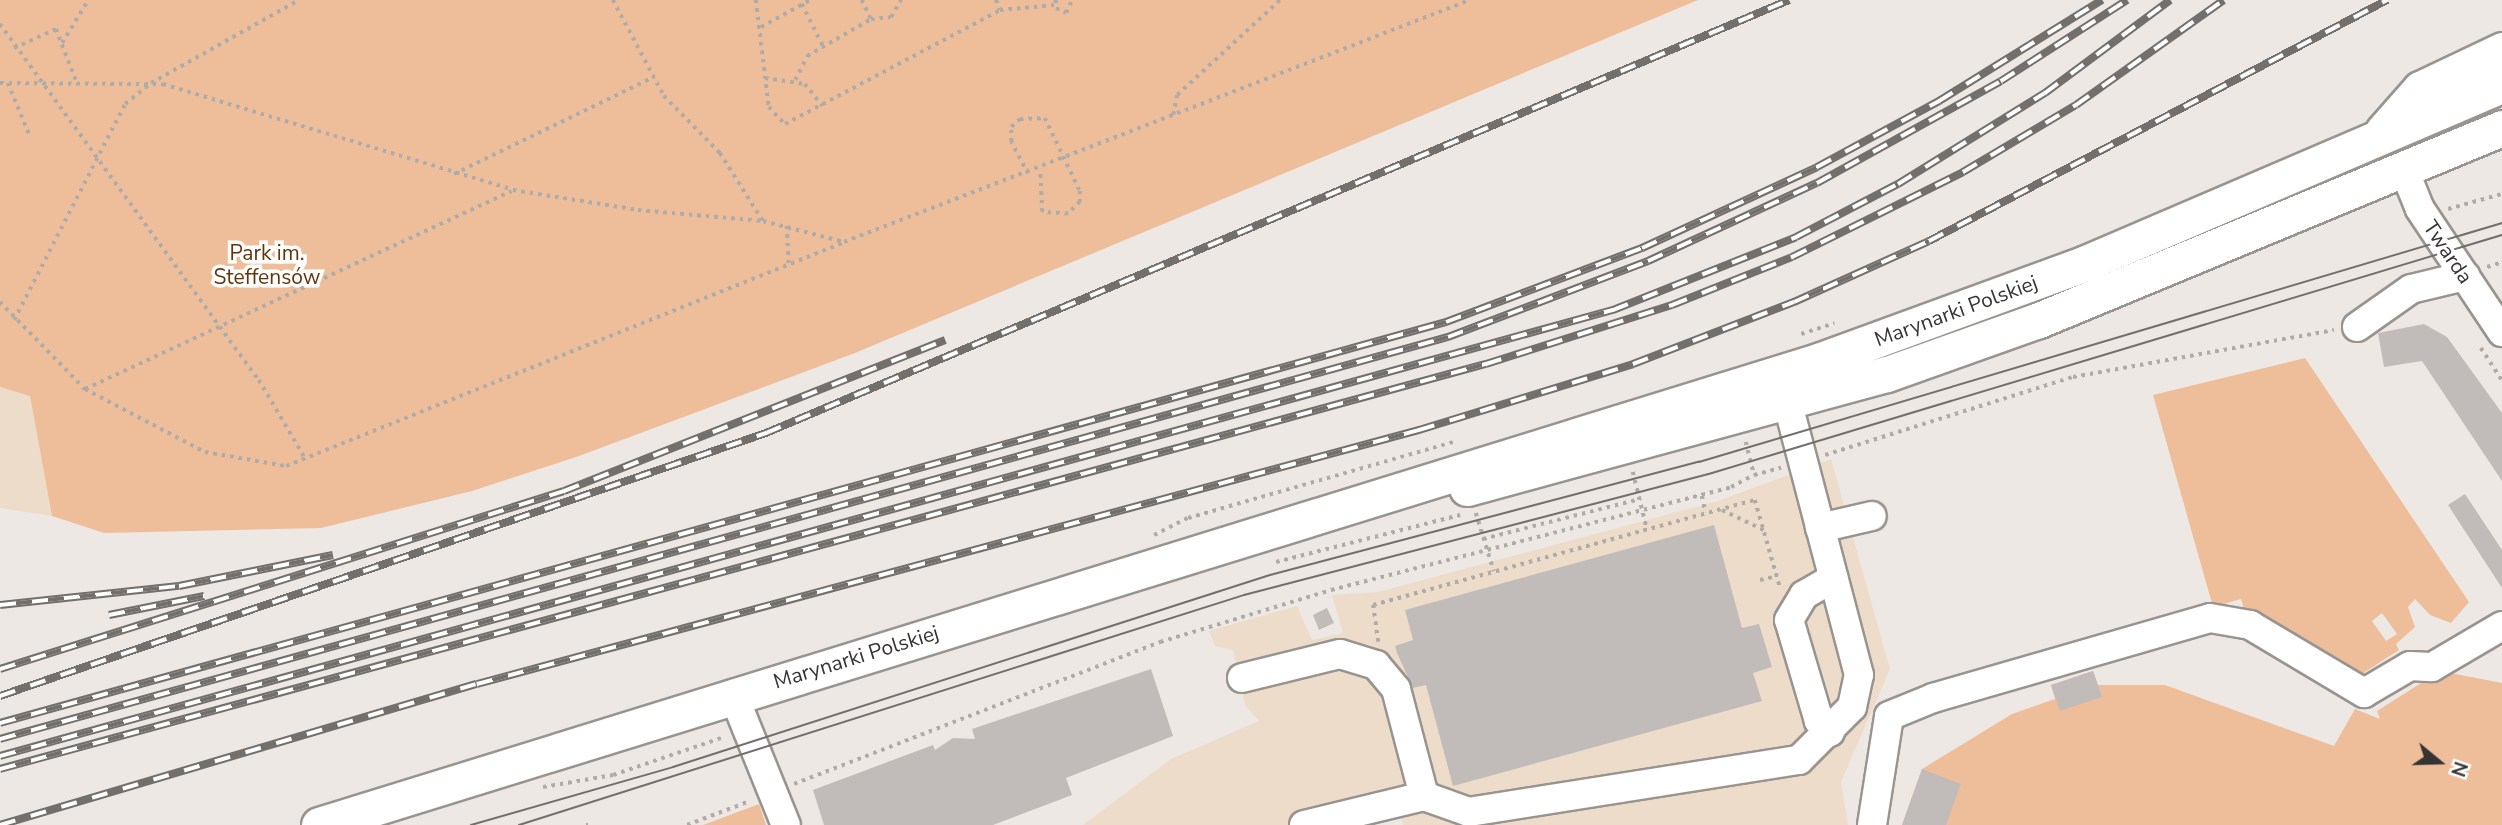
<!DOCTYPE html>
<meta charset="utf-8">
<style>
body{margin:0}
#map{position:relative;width:2502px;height:825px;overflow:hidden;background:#ede8e4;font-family:"Nunito Sans",sans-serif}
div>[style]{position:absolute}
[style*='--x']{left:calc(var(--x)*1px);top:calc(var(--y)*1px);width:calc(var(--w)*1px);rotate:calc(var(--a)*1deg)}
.commercial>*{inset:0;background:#eedccb}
.green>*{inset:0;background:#eebe9b}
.building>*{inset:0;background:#c1bcb9}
.path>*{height:3.5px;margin-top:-1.75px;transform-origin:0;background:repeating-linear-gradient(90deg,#afaba8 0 3.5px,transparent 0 8.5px)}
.roads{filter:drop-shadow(2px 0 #999490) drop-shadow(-2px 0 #999490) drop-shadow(0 2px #999490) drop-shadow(0 -2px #999490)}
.minor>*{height:28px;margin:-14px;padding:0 14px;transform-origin:14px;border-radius:14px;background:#fff}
.major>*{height:35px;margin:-17.5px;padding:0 17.5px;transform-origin:17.5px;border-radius:17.5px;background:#fff}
.tram>*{height:2px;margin:-1px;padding:0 1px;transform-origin:1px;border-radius:1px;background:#726f6d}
.rail>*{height:8px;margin-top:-4px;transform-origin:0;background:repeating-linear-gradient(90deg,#fff 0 16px,#726f6d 0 32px);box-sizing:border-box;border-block:2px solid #726f6d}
span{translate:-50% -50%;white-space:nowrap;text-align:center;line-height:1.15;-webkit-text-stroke:7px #fff;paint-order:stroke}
.street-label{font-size:21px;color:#363433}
.park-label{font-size:21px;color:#633509}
.north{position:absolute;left:2404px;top:727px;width:70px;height:70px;-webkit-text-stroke:5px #fff;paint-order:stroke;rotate:109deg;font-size:19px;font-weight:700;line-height:28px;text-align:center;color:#363433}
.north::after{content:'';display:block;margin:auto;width:24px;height:32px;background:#363433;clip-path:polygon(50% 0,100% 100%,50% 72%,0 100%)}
</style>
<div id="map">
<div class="commercial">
<i style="clip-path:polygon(0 387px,30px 395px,52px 516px,0 508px)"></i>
<i style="clip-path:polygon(1831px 459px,1890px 669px,1841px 782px,1848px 825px,1403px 825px,1399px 813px,1358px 825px,1083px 825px,1171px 759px,1259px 721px,1245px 705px,1233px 650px,1215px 646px,1209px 631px,1297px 606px,1312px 640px,1343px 633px,1332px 595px,1378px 592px,1718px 501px)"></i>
</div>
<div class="green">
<i style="clip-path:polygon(0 0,1698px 0,855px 353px,579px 456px,472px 491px,321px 528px,104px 533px,52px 516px,30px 396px,0 387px)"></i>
<i style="clip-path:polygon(evenodd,2305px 358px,2469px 602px,2451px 623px,2430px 615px,2415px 599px,2408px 607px,2415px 627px,2396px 644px,2399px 650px,2357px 677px,2246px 615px,2241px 599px,2213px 607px,2153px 395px,2305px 358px,2382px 613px,2397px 634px,2386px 641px,2372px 621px,2382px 613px)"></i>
<i style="clip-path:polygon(2093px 671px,2098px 685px,2165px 685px,2334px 746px,2355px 709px,2380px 719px,2377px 711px,2440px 671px,2502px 683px,2502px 825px,1902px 825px,1922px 769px,2012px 714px,2055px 699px,2051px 685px)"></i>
<i style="clip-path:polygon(759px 804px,766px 825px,703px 825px)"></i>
</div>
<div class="building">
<i style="clip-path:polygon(2424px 324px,2447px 337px,2502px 413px,2502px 481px,2422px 361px,2384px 367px,2378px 333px)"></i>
<i style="clip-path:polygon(2465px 494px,2502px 550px,2502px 588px,2448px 505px)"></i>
<i style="clip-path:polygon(1714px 525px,1742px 628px,1759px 624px,1772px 667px,1753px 673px,1762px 701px,1453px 786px,1426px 685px,1413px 688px,1397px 653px,1395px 646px,1413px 640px,1405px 610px)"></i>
<i style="clip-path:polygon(1327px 608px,1334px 623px,1319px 630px,1313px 615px)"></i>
<i style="clip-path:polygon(1151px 669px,1173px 736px,1066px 778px,1072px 795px,993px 825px,824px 825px,813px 790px,933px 745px,935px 750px,953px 738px,975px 739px,972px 729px)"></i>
<i style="clip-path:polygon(2093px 671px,2102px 697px,2060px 711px,2051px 685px)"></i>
<i style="clip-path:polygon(1922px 769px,1961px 784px,1946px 825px,1902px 825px)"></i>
</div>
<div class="path">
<i style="--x:613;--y:0;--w:109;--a:62"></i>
<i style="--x:664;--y:96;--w:80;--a:45.5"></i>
<i style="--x:720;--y:153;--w:80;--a:57.7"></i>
<i style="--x:756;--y:0;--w:108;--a:83.1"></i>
<i style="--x:769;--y:107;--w:23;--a:47"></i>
<i style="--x:785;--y:124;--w:243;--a:-27.9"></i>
<i style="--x:1000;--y:10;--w:55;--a:-5.2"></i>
<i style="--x:862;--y:0;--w:21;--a:65"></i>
<i style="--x:996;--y:0;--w:11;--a:68"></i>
<i style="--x:1056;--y:0;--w:8;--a:90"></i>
<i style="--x:1056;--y:8;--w:11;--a:27"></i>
<i style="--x:1066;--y:13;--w:14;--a:-65"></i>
<i style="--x:802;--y:4;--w:47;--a:63.4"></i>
<i style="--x:0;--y:24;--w:440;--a:54"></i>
<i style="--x:259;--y:380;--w:91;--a:59.5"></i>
<i style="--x:761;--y:27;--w:56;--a:-28.9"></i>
<i style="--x:62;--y:43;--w:50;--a:-58.8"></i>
<i style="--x:14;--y:48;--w:46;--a:-24.3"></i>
<i style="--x:56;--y:29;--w:58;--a:68.7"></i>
<i style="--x:765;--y:78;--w:40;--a:8.5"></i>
<i style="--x:805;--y:84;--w:28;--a:51"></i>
<i style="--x:795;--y:80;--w:27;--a:-63"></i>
<i style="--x:807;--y:56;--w:74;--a:-30"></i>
<i style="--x:871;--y:19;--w:20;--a:-6"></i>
<i style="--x:891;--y:17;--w:20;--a:-60"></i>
<i style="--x:0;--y:83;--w:163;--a:0.4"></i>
<i style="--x:163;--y:84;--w:366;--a:16.8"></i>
<i style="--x:513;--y:190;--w:127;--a:9.1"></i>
<i style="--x:638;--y:210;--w:125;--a:5"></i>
<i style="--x:763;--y:221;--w:84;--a:14.5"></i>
<i style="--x:844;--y:242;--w:671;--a:-21.14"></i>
<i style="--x:8;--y:83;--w:57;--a:67.5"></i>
<i style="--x:1173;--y:115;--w:20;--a:-79"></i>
<i style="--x:1177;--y:95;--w:140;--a:-42.7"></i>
<i style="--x:454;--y:174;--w:222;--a:-25.9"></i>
<i style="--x:1028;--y:174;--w:36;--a:-118"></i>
<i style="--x:1011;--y:142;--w:15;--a:-90"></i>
<i style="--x:1011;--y:127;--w:12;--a:-42"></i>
<i style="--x:1020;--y:119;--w:25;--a:-2"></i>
<i style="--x:1045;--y:118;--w:81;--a:64.4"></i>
<i style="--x:1080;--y:191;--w:11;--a:90"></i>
<i style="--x:1080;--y:202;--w:17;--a:135"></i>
<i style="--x:1068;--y:214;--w:26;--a:-176"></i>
<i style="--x:1042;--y:212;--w:43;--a:-92.7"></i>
<i style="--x:2448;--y:209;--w:56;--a:-15.5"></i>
<i style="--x:787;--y:226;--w:40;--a:87.1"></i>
<i style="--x:2487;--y:267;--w:16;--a:-18"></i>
<i style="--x:0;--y:302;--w:122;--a:45.7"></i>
<i style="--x:85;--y:389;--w:136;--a:27.7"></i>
<i style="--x:205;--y:452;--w:82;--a:9.8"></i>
<i style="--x:286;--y:466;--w:599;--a:-21.85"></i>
<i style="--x:14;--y:320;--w:243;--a:-62.8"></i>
<i style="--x:125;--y:104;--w:33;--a:-39"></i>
<i style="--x:151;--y:83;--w:170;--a:-29.3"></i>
<i style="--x:1801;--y:334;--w:35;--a:-18"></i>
<i style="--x:2481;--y:348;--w:38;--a:57"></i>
<i style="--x:85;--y:389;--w:470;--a:-24.9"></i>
<i style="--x:1746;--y:442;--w:34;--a:76"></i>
<i style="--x:1754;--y:475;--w:28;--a:-15"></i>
<i style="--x:1825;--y:455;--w:260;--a:-17.5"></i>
<i style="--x:2073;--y:377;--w:265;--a:-10.2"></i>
<i style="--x:1633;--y:472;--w:59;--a:76.2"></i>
<i style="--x:1702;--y:496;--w:17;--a:77"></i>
<i style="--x:1722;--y:510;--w:47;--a:25.5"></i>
<i style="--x:1476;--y:513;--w:61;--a:72.8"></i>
<i style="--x:1154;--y:535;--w:38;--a:-27"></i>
<i style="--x:1188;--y:518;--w:279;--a:-16"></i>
<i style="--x:1483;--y:539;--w:162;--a:-14.3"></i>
<i style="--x:1276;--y:562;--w:190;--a:-14.3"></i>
<i style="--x:1760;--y:580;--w:17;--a:-13"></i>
<i style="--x:1378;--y:642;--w:37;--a:-98"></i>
<i style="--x:1373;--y:605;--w:396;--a:-15.4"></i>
<i style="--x:1755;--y:500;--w:91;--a:74"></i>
<i style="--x:794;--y:784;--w:393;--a:-21.2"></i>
<i style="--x:1160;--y:642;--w:179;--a:-16.9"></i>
<i style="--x:1331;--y:590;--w:413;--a:-14.4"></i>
<i style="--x:1731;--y:487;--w:26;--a:-28"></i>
<i style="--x:543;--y:787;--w:71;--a:-9.7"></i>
<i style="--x:613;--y:775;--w:117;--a:-18.9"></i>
<i style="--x:586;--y:825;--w:2;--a:0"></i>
<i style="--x:687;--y:825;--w:67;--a:-20.9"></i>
</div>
<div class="roads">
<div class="minor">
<i style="--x:2403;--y:167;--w:45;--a:68"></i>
<i style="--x:2420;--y:209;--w:148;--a:56.3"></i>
<i style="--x:2357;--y:327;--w:66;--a:-35.1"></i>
<i style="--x:2411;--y:289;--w:56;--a:-13.5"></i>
<i style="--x:1820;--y:528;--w:53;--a:-13"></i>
<i style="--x:1242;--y:678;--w:101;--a:-13.8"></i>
<i style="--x:1340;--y:654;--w:38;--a:17"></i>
<i style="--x:1376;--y:665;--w:31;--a:50"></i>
<i style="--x:1396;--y:689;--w:111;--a:75.3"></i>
<i style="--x:1424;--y:796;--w:48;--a:19.6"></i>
<i style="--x:1469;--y:812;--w:334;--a:-9"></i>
<i style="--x:1799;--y:760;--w:75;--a:-45"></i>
<i style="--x:1852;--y:707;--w:33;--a:-78"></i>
<i style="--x:1859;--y:675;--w:280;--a:-104.7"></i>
<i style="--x:733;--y:694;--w:141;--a:68"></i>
<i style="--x:1830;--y:732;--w:16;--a:-135"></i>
<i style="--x:1819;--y:721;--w:105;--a:-106.5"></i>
<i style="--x:1789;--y:620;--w:29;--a:-59"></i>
<i style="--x:1804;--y:595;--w:34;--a:-30"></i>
<i style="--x:1304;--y:825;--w:123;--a:-13.6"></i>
<i style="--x:1872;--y:825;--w:110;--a:-81.1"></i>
<i style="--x:1889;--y:716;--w:48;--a:-22.2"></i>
<i style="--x:1933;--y:698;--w:288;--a:-16.1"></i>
<i style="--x:2210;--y:618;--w:41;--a:9.9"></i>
<i style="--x:2250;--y:625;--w:133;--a:30.8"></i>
<i style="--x:2364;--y:693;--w:53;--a:-30.4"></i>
<i style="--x:2410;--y:666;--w:22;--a:3"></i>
<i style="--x:2432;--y:667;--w:81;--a:-30.4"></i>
</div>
<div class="major">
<i style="--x:2383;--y:131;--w:56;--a:-48.6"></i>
<i style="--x:2420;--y:89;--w:91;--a:-25.4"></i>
<i style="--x:1467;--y:488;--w:435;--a:-15.2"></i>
<i style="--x:1887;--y:374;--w:161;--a:-19.6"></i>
<i style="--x:2039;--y:320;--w:501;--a:-22.52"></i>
<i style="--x:319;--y:825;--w:1572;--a:-17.2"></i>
<i style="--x:1821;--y:360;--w:282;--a:-20.1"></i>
<i style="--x:2086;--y:263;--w:452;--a:-23.2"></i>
</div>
</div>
<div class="tram">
<i style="--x:471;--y:825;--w:210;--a:-16"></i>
<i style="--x:673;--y:767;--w:627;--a:-17.83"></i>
<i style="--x:1270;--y:575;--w:444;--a:-14.8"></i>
<i style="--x:1699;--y:462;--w:838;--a:-16.57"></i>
<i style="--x:519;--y:825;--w:761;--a:-17.6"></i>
<i style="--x:1244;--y:595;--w:484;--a:-14.6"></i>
<i style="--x:1712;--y:473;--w:825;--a:-16.77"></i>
</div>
<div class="rail">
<i style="--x:0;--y:605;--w:180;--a:-6.1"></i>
<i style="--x:179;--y:586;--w:157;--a:-11.4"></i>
<i style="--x:109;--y:615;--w:97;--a:-11.3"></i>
<i style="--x:0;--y:669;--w:591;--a:-17.52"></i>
<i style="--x:564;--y:491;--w:410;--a:-21.6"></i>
<i style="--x:0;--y:696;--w:810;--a:-18.95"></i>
<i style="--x:766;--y:433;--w:1111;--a:-22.94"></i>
<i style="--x:0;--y:723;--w:1501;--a:-15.5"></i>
<i style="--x:1446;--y:322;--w:210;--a:-20.7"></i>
<i style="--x:1642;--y:248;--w:193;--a:-24.8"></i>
<i style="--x:1817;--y:167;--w:139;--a:-28.4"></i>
<i style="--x:1939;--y:101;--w:192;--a:-31.8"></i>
<i style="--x:0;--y:739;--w:1503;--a:-15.52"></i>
<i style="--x:1448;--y:337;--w:214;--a:-20.8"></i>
<i style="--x:1648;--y:261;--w:186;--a:-24.8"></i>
<i style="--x:1817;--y:183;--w:210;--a:-29"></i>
<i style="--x:2001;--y:81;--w:150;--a:-32.7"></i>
<i style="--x:0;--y:756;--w:1674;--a:-15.46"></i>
<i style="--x:1613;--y:310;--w:197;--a:-21.7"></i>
<i style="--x:1796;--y:237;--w:115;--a:-27.5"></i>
<i style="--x:1898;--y:184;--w:173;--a:-31.8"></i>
<i style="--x:2045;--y:93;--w:156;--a:-36.6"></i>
<i style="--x:0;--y:769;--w:1540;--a:-15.25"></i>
<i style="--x:1486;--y:364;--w:195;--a:-17.6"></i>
<i style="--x:1672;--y:305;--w:129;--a:-21.8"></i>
<i style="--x:1792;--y:257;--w:191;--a:-26.4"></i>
<i style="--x:1963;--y:172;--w:131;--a:-30.7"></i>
<i style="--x:2076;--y:105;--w:181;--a:-35.4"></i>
<i style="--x:0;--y:825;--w:497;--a:-16.5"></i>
<i style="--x:477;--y:684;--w:976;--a:-15.09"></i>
<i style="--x:1419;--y:430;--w:224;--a:-17.1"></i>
<i style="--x:1633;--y:364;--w:173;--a:-21.1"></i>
<i style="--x:1794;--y:302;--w:148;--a:-24.3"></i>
<i style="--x:1929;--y:241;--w:518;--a:-27.75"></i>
</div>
<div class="street-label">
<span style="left:2448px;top:252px;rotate:56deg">Twarda</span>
<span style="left:1956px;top:311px;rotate:-20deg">Marynarki Polskiej</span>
<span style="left:856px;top:657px;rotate:-17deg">Marynarki Polskiej</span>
</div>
<div class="park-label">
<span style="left:267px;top:265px">Park im.<br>Steffensów</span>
</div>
<div class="north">N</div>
</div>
